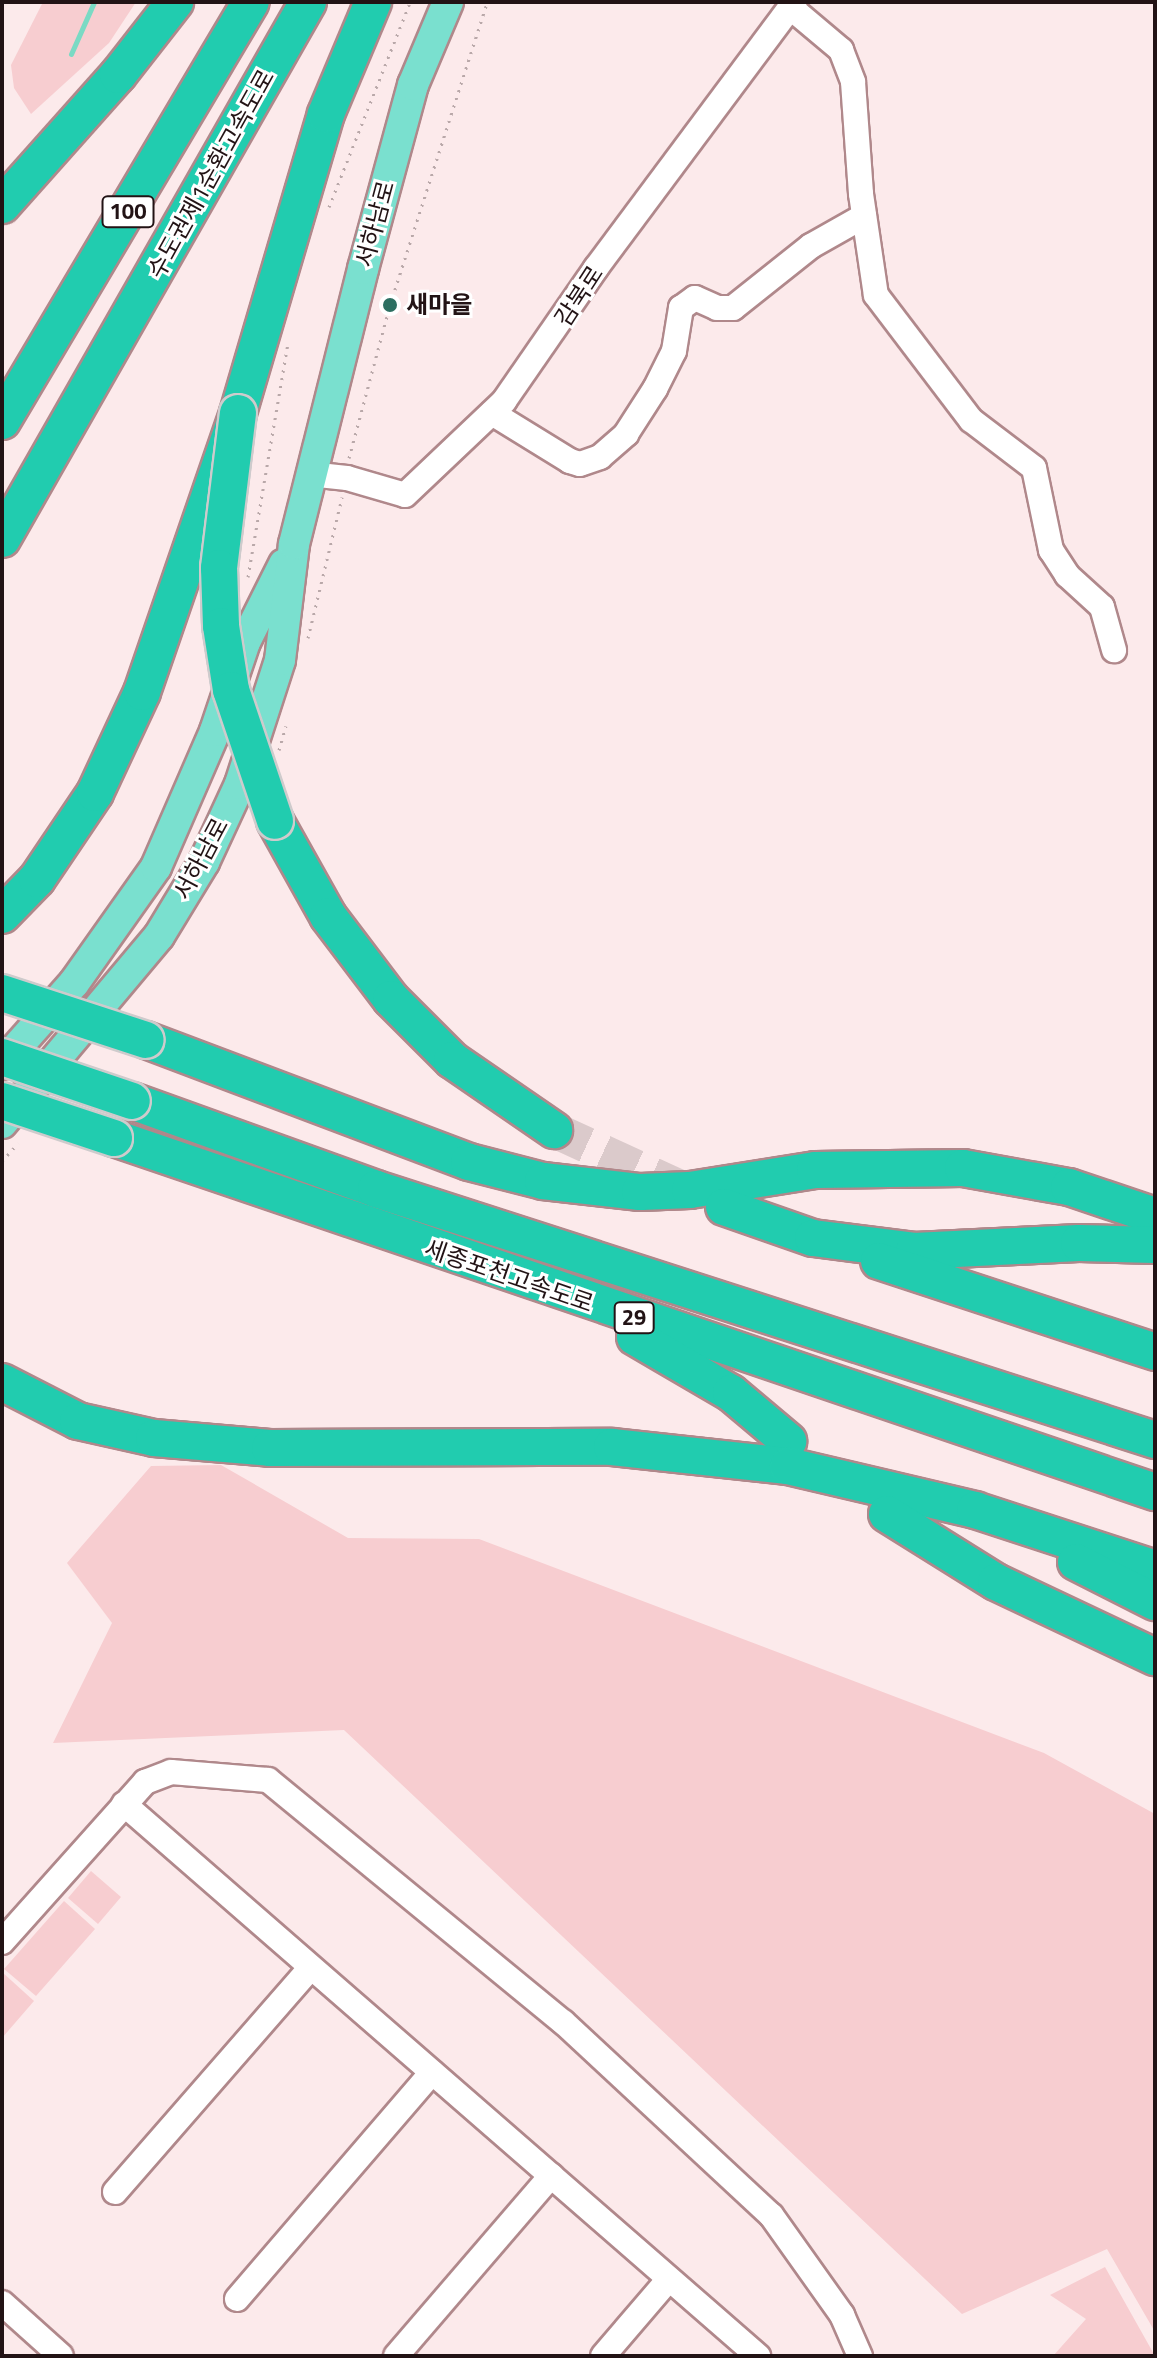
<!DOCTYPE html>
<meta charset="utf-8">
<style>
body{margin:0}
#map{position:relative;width:1157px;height:2358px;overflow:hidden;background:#fceaeb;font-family:"Titillium Web","Noto Sans KR",sans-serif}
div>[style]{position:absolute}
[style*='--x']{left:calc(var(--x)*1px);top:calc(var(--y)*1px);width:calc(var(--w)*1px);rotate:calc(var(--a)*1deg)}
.green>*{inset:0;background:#f7cdd0}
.stream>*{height:5px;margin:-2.5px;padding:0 2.5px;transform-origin:2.5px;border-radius:2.5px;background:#7adac4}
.highway-tunnel>*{height:36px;margin-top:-18px;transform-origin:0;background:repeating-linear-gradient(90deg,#dbcacb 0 36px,transparent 0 54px)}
.path>*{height:3px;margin-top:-1.5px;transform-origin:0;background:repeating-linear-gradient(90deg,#b9a8a9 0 2px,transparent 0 8px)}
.roads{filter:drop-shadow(2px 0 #b0888b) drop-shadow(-2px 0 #b0888b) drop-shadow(0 2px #b0888b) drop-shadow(0 -2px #b0888b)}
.minor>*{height:24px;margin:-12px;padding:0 12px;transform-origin:12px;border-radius:12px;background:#fff}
.major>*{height:30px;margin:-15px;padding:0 15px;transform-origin:15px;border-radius:15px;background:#7ae0cf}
.highway>*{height:36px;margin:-18px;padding:0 18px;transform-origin:18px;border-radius:18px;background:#21ccaf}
.bridges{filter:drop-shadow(2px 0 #cecbcc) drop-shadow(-2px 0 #cecbcc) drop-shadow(0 2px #cecbcc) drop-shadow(0 -2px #cecbcc)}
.highway-bridge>*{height:36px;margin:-18px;padding:0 18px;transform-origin:18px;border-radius:18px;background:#21ccaf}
.dots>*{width:22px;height:22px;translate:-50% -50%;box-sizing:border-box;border:4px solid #fff;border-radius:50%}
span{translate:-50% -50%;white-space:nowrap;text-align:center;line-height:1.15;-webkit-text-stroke:6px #fff;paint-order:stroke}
.shield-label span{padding:2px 6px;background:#fff;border:2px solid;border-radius:6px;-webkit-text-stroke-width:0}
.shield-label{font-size:22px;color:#221315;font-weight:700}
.street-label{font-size:24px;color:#221315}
.poi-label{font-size:24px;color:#221315;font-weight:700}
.left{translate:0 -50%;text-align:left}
.frame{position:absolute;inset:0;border:4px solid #221315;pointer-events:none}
</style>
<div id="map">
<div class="green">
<i style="clip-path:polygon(43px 2px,136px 2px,109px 43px,31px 114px,14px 88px,11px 65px)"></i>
<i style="clip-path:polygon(221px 1465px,348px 1538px,479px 1539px,1044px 1753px,1155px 1814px,1155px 2332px,1107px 2249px,962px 2314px,344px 1730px,53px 1743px,112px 1623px,67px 1563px,151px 1466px)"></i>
<i style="clip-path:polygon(91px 1871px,121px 1897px,98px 1924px,68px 1898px)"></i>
<i style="clip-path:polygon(64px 1901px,95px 1929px,36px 1996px,4px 1969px)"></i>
<i style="clip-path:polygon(2px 1972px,34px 2001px,2px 2038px)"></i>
<i style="clip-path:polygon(1105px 2267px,1155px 2356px,1053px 2356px,1086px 2319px,1050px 2295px)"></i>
</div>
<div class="stream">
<i style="--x:71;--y:54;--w:57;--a:-66.1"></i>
</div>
<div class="highway-tunnel">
<i style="--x:554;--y:1130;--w:153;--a:24.7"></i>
</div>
<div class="path">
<i style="--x:329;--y:207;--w:220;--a:-68.4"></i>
<i style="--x:349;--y:458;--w:158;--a:-75"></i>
<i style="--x:390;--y:305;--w:318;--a:-72.2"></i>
<i style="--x:248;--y:577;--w:236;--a:-80.3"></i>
<i style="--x:308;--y:638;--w:145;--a:-76.4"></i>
<i style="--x:279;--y:750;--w:25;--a:-74"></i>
<i style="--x:2;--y:1161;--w:24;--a:-48"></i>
</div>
<div class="roads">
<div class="minor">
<i style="--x:790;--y:7;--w:67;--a:40.1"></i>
<i style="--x:841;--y:50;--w:34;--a:69"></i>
<i style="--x:853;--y:82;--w:112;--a:85.9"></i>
<i style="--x:861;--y:194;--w:102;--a:81.6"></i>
<i style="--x:876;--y:295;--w:157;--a:52.8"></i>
<i style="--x:971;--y:420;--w:79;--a:37.3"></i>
<i style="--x:1034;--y:468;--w:84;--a:78.3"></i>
<i style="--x:1051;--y:550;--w:30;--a:57"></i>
<i style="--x:1067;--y:575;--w:47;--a:42.4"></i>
<i style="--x:1102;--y:607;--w:45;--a:74.4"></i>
<i style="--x:492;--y:413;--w:92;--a:31.6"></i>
<i style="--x:570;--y:461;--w:10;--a:17"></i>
<i style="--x:580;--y:464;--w:21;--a:-19"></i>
<i style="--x:600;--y:457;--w:35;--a:-41"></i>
<i style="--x:626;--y:434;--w:54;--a:-57.2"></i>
<i style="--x:655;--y:389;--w:42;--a:-63.4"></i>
<i style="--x:674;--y:351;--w:44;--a:-80.8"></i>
<i style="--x:681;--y:308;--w:17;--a:-36"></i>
<i style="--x:695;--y:298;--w:24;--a:24"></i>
<i style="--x:717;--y:308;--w:16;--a:0"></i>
<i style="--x:733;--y:308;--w:100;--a:-38.5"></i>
<i style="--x:811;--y:246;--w:61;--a:-29.5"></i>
<i style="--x:309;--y:474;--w:38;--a:6"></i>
<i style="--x:347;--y:478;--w:60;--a:16.3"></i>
<i style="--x:405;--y:495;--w:137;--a:-43.5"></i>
<i style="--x:504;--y:401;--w:162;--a:-55.3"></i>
<i style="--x:596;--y:268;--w:332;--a:-53.3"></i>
<i style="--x:124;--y:1804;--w:841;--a:41.04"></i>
<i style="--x:2;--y:1942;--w:215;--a:-48.2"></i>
<i style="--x:145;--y:1782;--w:28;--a:-21"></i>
<i style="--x:171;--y:1772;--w:97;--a:4.7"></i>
<i style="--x:268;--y:1780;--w:382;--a:39.4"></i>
<i style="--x:563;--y:2022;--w:284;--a:42.9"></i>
<i style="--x:771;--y:2215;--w:123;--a:54.6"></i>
<i style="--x:842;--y:2315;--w:45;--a:66.3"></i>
<i style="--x:115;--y:2192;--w:298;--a:-48.9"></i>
<i style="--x:237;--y:2299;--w:299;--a:-49.3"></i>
<i style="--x:2;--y:2303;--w:79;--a:41.9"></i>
<i style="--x:396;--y:2356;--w:238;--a:-49.3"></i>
<i style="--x:603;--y:2356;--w:101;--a:-49.4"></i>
</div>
<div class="major">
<i style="--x:2;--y:1064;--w:108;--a:-48.4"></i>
<i style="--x:74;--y:983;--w:142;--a:-54.7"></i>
<i style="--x:156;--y:867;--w:148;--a:-66.5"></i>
<i style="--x:215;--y:731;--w:94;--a:-71.4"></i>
<i style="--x:245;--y:642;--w:87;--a:-63.4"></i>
<i style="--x:2;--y:1123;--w:244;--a:-50"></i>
<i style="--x:159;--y:936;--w:87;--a:-58.7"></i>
<i style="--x:204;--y:862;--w:86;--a:-65.2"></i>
<i style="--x:240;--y:784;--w:130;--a:-72.1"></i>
<i style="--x:280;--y:660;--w:117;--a:-83.1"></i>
<i style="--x:294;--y:544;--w:284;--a:-75.9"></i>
<i style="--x:363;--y:269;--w:191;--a:-74.8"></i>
<i style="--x:413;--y:85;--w:90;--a:-67.1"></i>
</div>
<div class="highway">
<i style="--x:2;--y:205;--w:174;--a:-48.3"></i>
<i style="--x:118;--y:75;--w:93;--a:-52"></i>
<i style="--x:2;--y:421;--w:487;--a:-59.3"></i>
<i style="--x:2;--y:539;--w:618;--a:-60.32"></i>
<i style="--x:275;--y:821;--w:109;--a:60.8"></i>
<i style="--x:328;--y:916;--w:104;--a:52.8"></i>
<i style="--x:391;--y:999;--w:86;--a:45"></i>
<i style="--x:452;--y:1060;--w:124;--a:34.5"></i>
<i style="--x:2;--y:915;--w:50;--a:-45.8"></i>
<i style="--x:37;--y:879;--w:104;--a:-56"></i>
<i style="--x:95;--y:793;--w:111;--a:-65"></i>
<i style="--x:142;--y:692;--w:295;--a:-71"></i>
<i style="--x:238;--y:413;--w:312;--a:-73.6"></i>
<i style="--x:326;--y:114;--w:121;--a:-67.2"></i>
<i style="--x:146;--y:1040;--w:345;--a:20.7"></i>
<i style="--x:469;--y:1162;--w:76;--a:14.4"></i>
<i style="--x:543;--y:1181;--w:98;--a:6.5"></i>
<i style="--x:640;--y:1192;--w:50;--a:-2.3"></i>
<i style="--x:690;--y:1190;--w:127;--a:-9.1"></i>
<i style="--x:815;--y:1170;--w:148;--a:-0.8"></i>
<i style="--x:963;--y:1168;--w:108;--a:10.2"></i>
<i style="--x:1069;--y:1187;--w:91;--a:18.6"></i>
<i style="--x:132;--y:1101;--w:259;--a:19.8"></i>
<i style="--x:376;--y:1189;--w:818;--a:17.86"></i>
<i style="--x:114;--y:1138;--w:1100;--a:18.78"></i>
<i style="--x:724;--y:1207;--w:94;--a:19.2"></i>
<i style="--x:813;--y:1238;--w:102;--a:7.3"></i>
<i style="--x:914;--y:1251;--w:165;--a:-2.8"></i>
<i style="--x:1079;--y:1243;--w:76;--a:1.5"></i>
<i style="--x:879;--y:1261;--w:291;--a:18.2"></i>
<i style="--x:635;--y:1337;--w:111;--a:30.3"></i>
<i style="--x:731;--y:1393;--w:75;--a:40.1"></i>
<i style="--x:2;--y:1382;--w:85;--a:27.2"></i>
<i style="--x:78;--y:1421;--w:78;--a:12.6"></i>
<i style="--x:154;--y:1438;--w:116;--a:4.9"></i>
<i style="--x:270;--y:1448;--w:342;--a:-0.2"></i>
<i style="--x:612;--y:1447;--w:177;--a:6.2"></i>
<i style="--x:788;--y:1466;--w:192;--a:13.2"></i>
<i style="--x:975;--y:1510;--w:189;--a:18.1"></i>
<i style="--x:887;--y:1514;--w:128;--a:32"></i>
<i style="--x:996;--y:1582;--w:176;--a:25.3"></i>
<i style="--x:1076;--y:1562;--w:89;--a:26.9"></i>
</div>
</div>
<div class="bridges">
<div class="highway-bridge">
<i style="--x:238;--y:413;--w:156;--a:97"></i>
<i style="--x:219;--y:568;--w:58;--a:88"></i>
<i style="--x:221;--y:626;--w:65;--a:81.1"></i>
<i style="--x:231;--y:690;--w:138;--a:71.4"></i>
<i style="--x:2;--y:993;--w:151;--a:18.1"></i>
<i style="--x:2;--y:1057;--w:137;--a:18.7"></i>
<i style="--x:2;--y:1101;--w:118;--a:18.3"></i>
</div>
</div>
<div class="dots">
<i style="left:390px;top:305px;background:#2c6f61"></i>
</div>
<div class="shield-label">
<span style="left:128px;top:212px">100</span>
<span style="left:634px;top:1318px">29</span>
</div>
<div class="street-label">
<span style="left:211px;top:174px;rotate:-61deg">수도권제1순환고속도로</span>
<span style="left:375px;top:224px;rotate:-75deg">서하남로</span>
<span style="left:579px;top:296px;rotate:-57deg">감북로</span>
<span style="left:201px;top:859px;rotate:-62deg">서하남로</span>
<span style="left:509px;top:1276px;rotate:19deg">세종포천고속도로</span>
</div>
<div class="poi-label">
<span class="left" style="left:406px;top:305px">새마을</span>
</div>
<div class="frame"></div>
</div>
